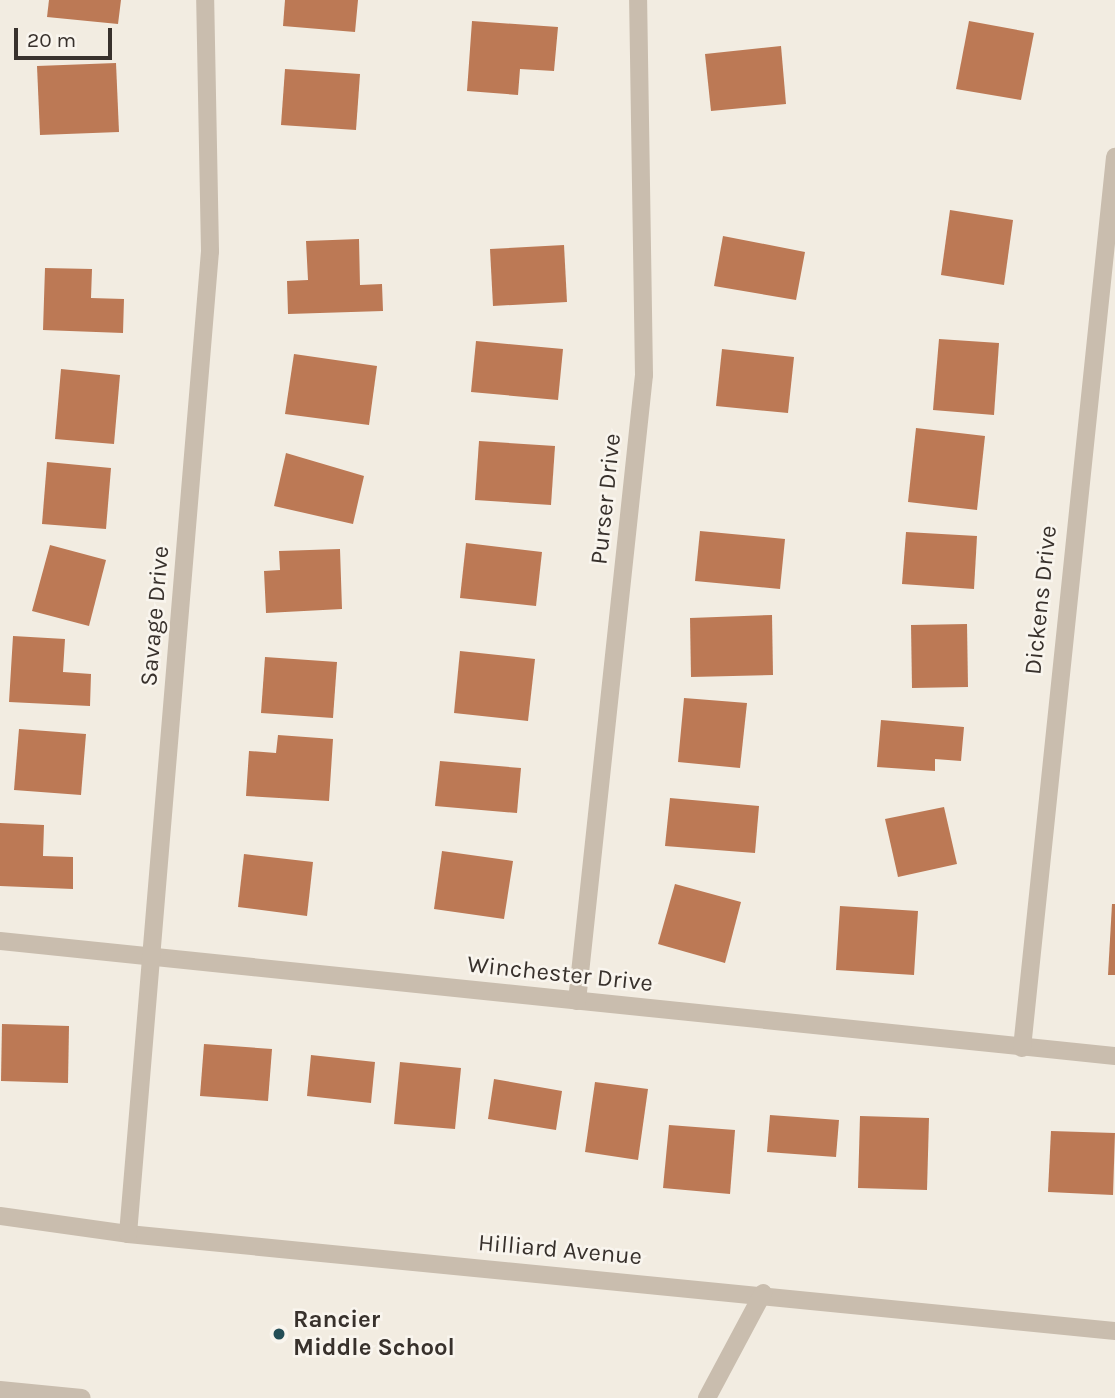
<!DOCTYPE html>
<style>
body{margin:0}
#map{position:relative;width:1115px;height:1398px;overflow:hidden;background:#f2ece1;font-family:Karla,sans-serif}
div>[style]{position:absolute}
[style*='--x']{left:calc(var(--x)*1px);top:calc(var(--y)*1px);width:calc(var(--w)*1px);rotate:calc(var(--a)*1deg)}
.building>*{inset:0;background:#bc7955}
.minor>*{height:18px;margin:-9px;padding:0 9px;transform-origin:9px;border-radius:9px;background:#c9bdae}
.dots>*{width:19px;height:19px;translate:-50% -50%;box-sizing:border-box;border:4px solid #f9f5ee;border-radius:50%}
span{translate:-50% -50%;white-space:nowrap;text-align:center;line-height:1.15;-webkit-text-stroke:5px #f9f5ee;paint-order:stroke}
.street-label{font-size:24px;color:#38312c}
.poi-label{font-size:24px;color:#38312c;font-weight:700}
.left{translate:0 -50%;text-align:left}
.scale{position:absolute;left:14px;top:28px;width:98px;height:32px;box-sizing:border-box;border:4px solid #38312c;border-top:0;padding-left:9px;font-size:21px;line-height:24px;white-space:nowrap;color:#38312c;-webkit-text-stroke:5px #f9f5ee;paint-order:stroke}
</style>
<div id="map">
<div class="building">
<i style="clip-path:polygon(49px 0,121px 0,118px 24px,47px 17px)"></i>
<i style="clip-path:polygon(285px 0,358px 0,355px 32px,283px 26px)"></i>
<i style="clip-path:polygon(472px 21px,558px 27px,554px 71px,520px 69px,518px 95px,467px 91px)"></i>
<i style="clip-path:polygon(969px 21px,1034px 33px,1021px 100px,956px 89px)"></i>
<i style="clip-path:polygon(781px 46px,786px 104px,711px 111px,705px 54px)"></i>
<i style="clip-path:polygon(116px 63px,119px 132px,40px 135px,37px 66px)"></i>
<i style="clip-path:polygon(285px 69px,360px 74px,356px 130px,281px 125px)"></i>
<i style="clip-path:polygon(950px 210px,1013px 220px,1004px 285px,941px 275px)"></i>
<i style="clip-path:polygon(723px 236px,805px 252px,796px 300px,714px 286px)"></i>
<i style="clip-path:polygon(359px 239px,360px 285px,382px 284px,383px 311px,288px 314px,287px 281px,308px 280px,306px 241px)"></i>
<i style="clip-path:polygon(564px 245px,567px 302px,493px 306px,490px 249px)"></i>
<i style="clip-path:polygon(45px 268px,92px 269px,91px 298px,124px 299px,123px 333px,43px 330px)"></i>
<i style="clip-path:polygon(939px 339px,999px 343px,994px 415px,933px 410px)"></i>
<i style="clip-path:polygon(476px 341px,563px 349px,558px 400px,471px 392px)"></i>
<i style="clip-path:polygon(722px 349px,794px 357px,788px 413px,716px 406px)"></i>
<i style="clip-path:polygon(294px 354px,377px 366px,369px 425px,285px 414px)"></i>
<i style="clip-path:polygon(61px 369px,120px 375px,114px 444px,55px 439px)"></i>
<i style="clip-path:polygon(916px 428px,985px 436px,977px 510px,908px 502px)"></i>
<i style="clip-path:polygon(479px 441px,555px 446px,551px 505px,475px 500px)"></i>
<i style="clip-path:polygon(286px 453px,364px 476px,353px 524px,274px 506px)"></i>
<i style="clip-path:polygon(47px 462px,111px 468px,106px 529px,42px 524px)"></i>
<i style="clip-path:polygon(700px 531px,785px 539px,780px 589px,695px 581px)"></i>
<i style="clip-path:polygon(906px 532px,977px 536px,974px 589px,902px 584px)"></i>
<i style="clip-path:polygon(466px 543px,542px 552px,536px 606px,460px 598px)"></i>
<i style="clip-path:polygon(50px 545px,106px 560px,89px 626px,32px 611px)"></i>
<i style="clip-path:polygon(340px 549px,342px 609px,266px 613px,264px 571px,280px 570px,279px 551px)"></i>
<i style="clip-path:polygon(772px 615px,773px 675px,691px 677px,690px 618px)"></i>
<i style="clip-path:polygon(967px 624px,968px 687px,912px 688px,911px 625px)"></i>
<i style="clip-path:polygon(13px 636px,65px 639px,63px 672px,91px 674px,90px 706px,9px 702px)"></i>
<i style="clip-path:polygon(460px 651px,535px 659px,528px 721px,454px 713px)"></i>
<i style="clip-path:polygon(265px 657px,337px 662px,333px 718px,261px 713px)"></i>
<i style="clip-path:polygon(684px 698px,747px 703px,740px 768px,678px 762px)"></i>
<i style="clip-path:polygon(881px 720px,964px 727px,961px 761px,935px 759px,935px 771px,877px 767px)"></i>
<i style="clip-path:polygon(19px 729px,86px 734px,81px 795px,14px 790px)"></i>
<i style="clip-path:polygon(278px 735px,333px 739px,329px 801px,246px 796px,249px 751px,276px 753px)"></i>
<i style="clip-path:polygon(440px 761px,521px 768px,517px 813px,435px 806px)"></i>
<i style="clip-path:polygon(670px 798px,759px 806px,755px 853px,665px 846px)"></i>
<i style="clip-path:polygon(944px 807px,957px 864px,898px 877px,885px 819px)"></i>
<i style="clip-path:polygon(0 823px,44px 825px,43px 856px,73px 857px,73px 889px,0 886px)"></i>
<i style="clip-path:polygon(442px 851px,513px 861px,504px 919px,434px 909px)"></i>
<i style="clip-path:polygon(244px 854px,313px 862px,307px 916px,238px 907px)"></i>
<i style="clip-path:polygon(675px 884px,741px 902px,725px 963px,658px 944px)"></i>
<i style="clip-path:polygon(1112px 904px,1115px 904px,1115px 975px,1108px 975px)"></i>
<i style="clip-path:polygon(840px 906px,918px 911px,914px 975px,836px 970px)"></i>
<i style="clip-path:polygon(2px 1024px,69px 1026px,68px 1083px,1px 1081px)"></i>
<i style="clip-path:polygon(204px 1044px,272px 1049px,268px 1101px,200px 1096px)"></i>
<i style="clip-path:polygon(311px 1055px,375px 1062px,371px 1103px,307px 1096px)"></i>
<i style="clip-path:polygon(400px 1062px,461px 1068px,455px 1129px,394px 1124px)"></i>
<i style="clip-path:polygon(494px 1079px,562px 1091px,556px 1130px,488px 1119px)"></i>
<i style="clip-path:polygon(595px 1082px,648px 1089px,638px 1160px,585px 1152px)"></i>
<i style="clip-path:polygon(770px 1115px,839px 1120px,836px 1157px,767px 1152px)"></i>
<i style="clip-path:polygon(860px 1116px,929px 1118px,927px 1190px,858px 1188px)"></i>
<i style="clip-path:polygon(669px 1125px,735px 1130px,730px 1194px,663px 1188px)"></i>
<i style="clip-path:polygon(1051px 1131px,1115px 1133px,1113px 1195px,1048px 1192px)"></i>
</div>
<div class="minor">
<i style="--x:0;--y:941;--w:1121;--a:5.89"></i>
<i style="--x:577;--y:1001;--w:630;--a:-83.89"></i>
<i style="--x:644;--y:375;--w:375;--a:-90.9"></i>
<i style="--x:1022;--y:1048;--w:896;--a:-84.04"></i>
<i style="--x:0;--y:1216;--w:129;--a:8"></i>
<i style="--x:128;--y:1234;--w:992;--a:5.61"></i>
<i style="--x:128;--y:1234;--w:986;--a:-85.23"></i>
<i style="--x:210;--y:251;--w:251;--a:-91.1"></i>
<i style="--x:0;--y:1390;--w:82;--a:5.6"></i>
<i style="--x:707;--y:1398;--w:119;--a:-61.9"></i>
</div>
<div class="dots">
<i style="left:279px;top:1334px;background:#244e57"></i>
</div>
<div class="street-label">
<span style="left:606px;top:499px;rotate:-84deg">Purser Drive</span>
<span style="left:1041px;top:600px;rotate:-84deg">Dickens Drive</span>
<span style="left:155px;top:616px;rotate:-85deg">Savage Drive</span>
<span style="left:560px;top:974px;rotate:6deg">Winchester Drive</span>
<span style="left:560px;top:1250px;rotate:5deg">Hilliard Avenue</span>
</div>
<div class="poi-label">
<span class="left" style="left:293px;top:1334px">Rancier<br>Middle School</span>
</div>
<div class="scale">20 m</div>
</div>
